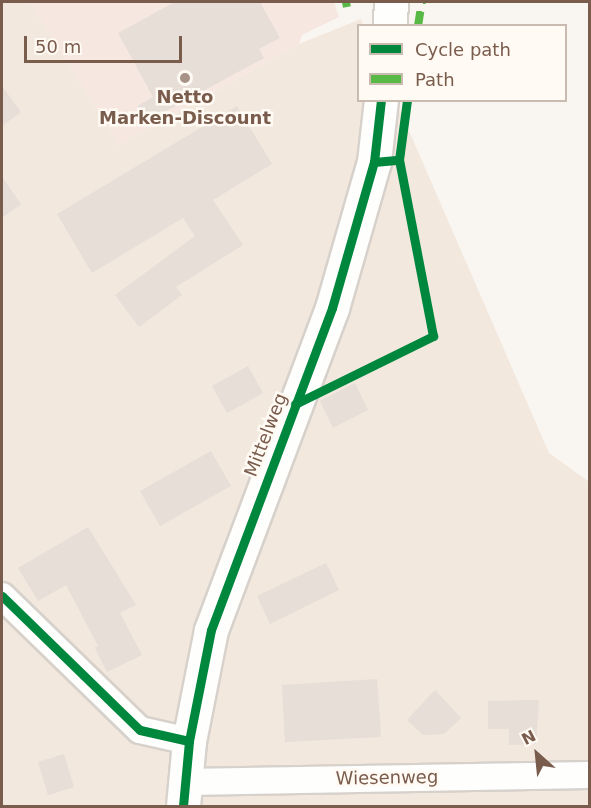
<!DOCTYPE html>
<style>
body{margin:0}
#map{position:relative;width:591px;height:808px;overflow:hidden;background:#f9f5f0;font-family:"DejaVu Sans",sans-serif}
div>[style]{position:absolute}
[style*='--x']{left:calc(var(--x)*1px);top:calc(var(--y)*1px);width:calc(var(--w)*1px);rotate:calc(var(--a)*1deg)}
.residential>*{inset:0;background:#f2e8de}
.commercial>*{inset:0;background:#f6e8e1}
.building>*{inset:0;background:#e6ded7}
.roads{filter:drop-shadow(2px 0 #d7d1cb) drop-shadow(-2px 0 #d7d1cb) drop-shadow(0 2px #d7d1cb) drop-shadow(0 -2px #d7d1cb)}
.street>*{height:26px;margin:-13px;padding:0 13px;transform-origin:13px;border-radius:13px;background:#fefefd}
.secondary>*{height:33px;margin:-16.5px;padding:0 16.5px;transform-origin:16.5px;border-radius:16.5px;background:#fefefd}
.quiet>*{height:8px;margin-top:-4px;transform-origin:0;background:repeating-linear-gradient(90deg,#58b947 0 15px,transparent 0 23px)}
.cycleway>*{height:9px;margin:-4.5px;padding:0 4.5px;transform-origin:4.5px;border-radius:4.5px;background:#00873e}
.dots>*{width:16px;height:16px;translate:-50% -50%;box-sizing:border-box;border:3px solid #fffaf3;border-radius:50%}
span{translate:-50% -50%;white-space:nowrap;text-align:center;line-height:1.15;-webkit-text-stroke:5px #fffaf3;paint-order:stroke}
.poi-label{font-size:18px;color:#7a5c4d;font-weight:700}
.street-label{font-size:18px;color:#7a5c4d}
.frame{position:absolute;inset:0;border:3px solid #7a5c4d;pointer-events:none}
.legend{position:absolute;left:357px;top:24px;width:210px;height:78px;box-sizing:border-box;background:#fffaf3;border:2px solid #cabbb1;margin:0;padding:8px 10px;list-style:none;font-size:18px;color:#7a5c4d}
.legend li{display:flex;align-items:center;gap:12px;height:30px}
.legend b{width:30px;border:2px solid #cabbb1}
.north{position:absolute;left:507px;top:724px;width:60px;height:60px;-webkit-text-stroke:4px #fffaf3;paint-order:stroke;rotate:333deg;font-size:16px;font-weight:700;line-height:24px;text-align:center;color:#7a5c4d}
.north::after{content:'';display:block;margin:auto;width:21px;height:27px;background:#7a5c4d;clip-path:polygon(50% 0,100% 100%,50% 72%,0 100%)}
.scale{position:absolute;left:24px;top:36px;width:158px;height:27px;box-sizing:border-box;border:3px solid #7a5c4d;border-top:0;padding-left:8px;font-size:18px;line-height:21px;white-space:nowrap;color:#7a5c4d;-webkit-text-stroke:4px #fffaf3;paint-order:stroke}
</style>
<div id="map">
<div class="residential">
<i style="clip-path:polygon(2px 2px,30px 2px,119px 145px,299px 44px,361px 19px,363px 25px,358px 26px,358px 100px,396px 101px,549px 453px,589px 482px,589px 806px,2px 806px)"></i>
</div>
<div class="commercial">
<i style="clip-path:polygon(30px 2px,334px 2px,339px 17px,302px 35px,299px 44px,119px 145px)"></i>
</div>
<div class="building">
<i style="clip-path:polygon(175px 2px,260px 2px,280px 38px,259px 49px,264px 58px,146px 122px,137px 106px,153px 97px,118px 33px)"></i>
<i style="clip-path:polygon(2px 86px,21px 112px,2px 126px)"></i>
<i style="clip-path:polygon(237px 106px,272px 164px,213px 200px,243px 245px,176px 287px,182px 295px,139px 327px,115px 295px,195px 236px,183px 218px,92px 273px,57px 214px)"></i>
<i style="clip-path:polygon(2px 177px,21px 204px,2px 218px)"></i>
<i style="clip-path:polygon(248px 366px,263px 393px,227px 413px,212px 386px)"></i>
<i style="clip-path:polygon(355px 383px,368px 410px,333px 428px,320px 401px)"></i>
<i style="clip-path:polygon(211px 451px,231px 486px,160px 526px,140px 491px)"></i>
<i style="clip-path:polygon(88px 527px,136px 605px,120px 613px,142px 655px,107px 672px,95px 648px,98px 646px,66px 585px,38px 601px,18px 568px)"></i>
<i style="clip-path:polygon(326px 563px,339px 590px,270px 624px,257px 596px)"></i>
<i style="clip-path:polygon(377px 679px,381px 737px,285px 742px,282px 685px)"></i>
<i style="clip-path:polygon(435px 690px,461px 718px,444px 734px,423px 735px,407px 720px)"></i>
<i style="clip-path:polygon(539px 700px,536px 744px,509px 745px,509px 729px,488px 729px,488px 701px)"></i>
<i style="clip-path:polygon(64px 754px,74px 787px,48px 795px,38px 762px)"></i>
</div>
<div class="roads">
<div class="street">
<i style="--x:2;--y:596;--w:192;--a:44.2"></i>
<i style="--x:140;--y:730;--w:50;--a:12.7"></i>
<i style="--x:185;--y:782;--w:405;--a:-1"></i>
</div>
<div class="secondary">
<i style="--x:390;--y:26;--w:24;--a:-88"></i>
<i style="--x:183;--y:806;--w:65;--a:-84.7"></i>
<i style="--x:189;--y:741;--w:113;--a:-78.8"></i>
<i style="--x:211;--y:630;--w:344;--a:-69.4"></i>
<i style="--x:332;--y:308;--w:152;--a:-74"></i>
<i style="--x:374;--y:162;--w:62;--a:-83.6"></i>
</div>
</div>
<div class="quiet">
<i style="--x:346;--y:2;--w:5;--a:79"></i>
<i style="--x:418;--y:26;--w:24;--a:-81"></i>
</div>
<div class="cycleway">
<i style="--x:374;--y:162;--w:25;--a:-5"></i>
<i style="--x:399;--y:160;--w:61;--a:-82.4"></i>
<i style="--x:295;--y:404;--w:154;--a:-26.2"></i>
<i style="--x:433;--y:336;--w:179;--a:-100.9"></i>
<i style="--x:2;--y:596;--w:192;--a:44.2"></i>
<i style="--x:140;--y:730;--w:50;--a:12.7"></i>
<i style="--x:183;--y:806;--w:65;--a:-84.7"></i>
<i style="--x:189;--y:741;--w:113;--a:-78.8"></i>
<i style="--x:211;--y:630;--w:344;--a:-69.4"></i>
<i style="--x:332;--y:308;--w:152;--a:-74"></i>
<i style="--x:374;--y:162;--w:62;--a:-83.6"></i>
</div>
<div class="dots">
<i style="left:185px;top:78px;background:#a69286"></i>
</div>
<div class="poi-label">
<span style="left:185px;top:108px">Netto<br>Marken-Discount</span>
</div>
<div class="street-label">
<span style="left:266px;top:435px;rotate:-69deg">Mittelweg</span>
<span style="left:387px;top:778px;rotate:-1deg">Wiesenweg</span>
</div>
<div class="frame"></div>
<ul class="legend">
<li><b style="height:8px;background:#00873e"></b>Cycle path</li>
<li><b style="height:8px;background:#58b947"></b>Path</li>
</ul>
<div class="north">N</div>
<div class="scale">50 m</div>
</div>
